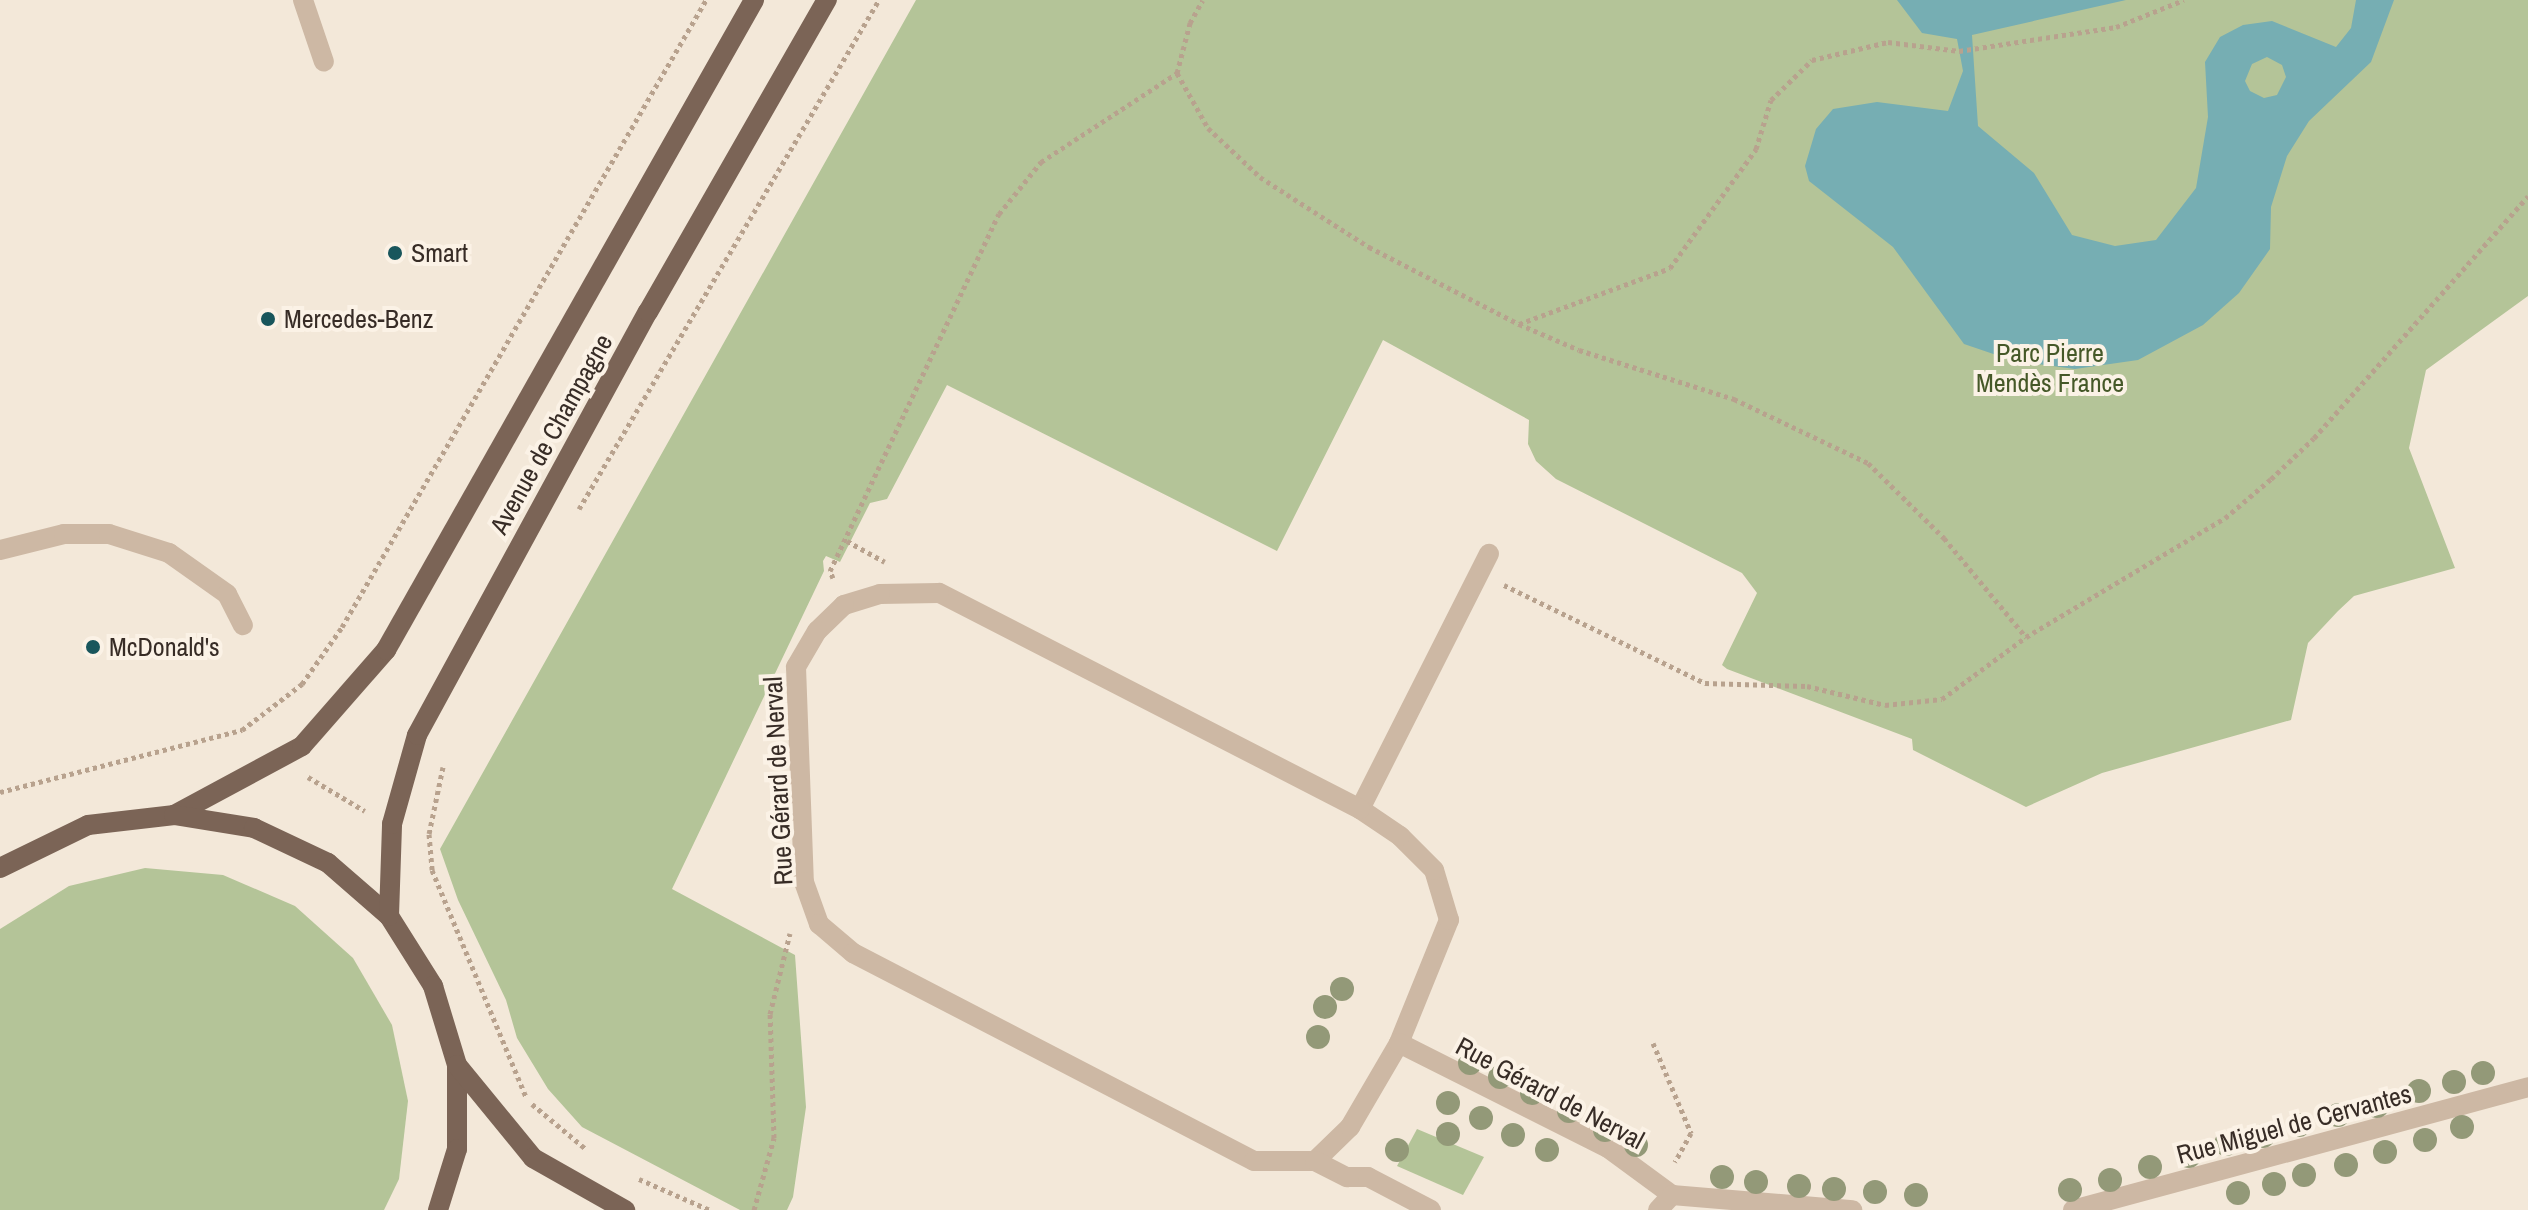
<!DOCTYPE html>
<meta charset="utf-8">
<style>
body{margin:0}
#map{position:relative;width:2528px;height:1210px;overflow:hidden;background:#f3e8d9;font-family:"Archivo Narrow",sans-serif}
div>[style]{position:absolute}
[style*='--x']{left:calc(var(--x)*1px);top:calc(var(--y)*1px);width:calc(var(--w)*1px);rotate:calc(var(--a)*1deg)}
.green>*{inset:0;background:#b4c498}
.water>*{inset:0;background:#76aeb3}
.path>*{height:5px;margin-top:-2.5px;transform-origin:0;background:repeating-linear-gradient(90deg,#b8a28e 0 4px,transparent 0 8px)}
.minor>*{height:20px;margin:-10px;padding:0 10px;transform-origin:10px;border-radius:10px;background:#cdb8a4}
.major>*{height:20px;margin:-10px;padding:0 10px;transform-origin:10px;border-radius:10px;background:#7b6456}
.trees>*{width:24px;height:24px;margin:-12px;border-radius:50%;background:#939978}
.dots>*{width:22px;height:22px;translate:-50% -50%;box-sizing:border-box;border:4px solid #fbf2e6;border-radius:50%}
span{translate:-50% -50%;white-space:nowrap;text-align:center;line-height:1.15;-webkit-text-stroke:8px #fbf2e6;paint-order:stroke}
.poi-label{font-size:26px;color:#372c26}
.left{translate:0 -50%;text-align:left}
.park-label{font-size:26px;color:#455828}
.street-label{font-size:26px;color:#372c26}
</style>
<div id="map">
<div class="green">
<i style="clip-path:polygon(916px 0,2528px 0,2528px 296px,2426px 370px,2409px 448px,2455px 568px,2354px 596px,2338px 611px,2308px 643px,2291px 720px,2102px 773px,2026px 807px,1913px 750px,1912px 739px,1727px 669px,1722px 665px,1757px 593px,1742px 573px,1556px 479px,1536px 461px,1528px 444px,1529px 420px,1383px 340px,1277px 551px,947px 385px,887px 499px,870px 503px,840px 562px,826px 556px,823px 561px,824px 571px,672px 889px,795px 955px,806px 1107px,793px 1197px,787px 1210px,740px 1210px,582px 1127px,548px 1089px,517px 1038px,506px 1000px,458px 900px,440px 849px)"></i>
<i style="clip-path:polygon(145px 868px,223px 875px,295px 906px,353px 958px,392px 1025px,408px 1101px,399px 1179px,384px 1210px,0 1210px,0 929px,69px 886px)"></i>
<i style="clip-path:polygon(1417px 1129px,1484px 1157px,1463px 1195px,1397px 1166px)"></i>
</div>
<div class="water">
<i style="clip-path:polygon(evenodd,1897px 0,2126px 0,1972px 35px,1978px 126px,2034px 173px,2072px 235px,2115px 246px,2156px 240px,2196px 188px,2208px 117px,2205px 62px,2220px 37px,2243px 25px,2272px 21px,2336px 47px,2351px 28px,2356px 0,2394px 0,2371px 62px,2309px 121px,2287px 156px,2271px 207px,2270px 249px,2239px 293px,2203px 325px,2138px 360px,2075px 369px,2014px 361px,1964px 344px,1893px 247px,1809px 181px,1805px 166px,1816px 129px,1833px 109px,1877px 102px,1948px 111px,1963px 71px,1957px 39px,1922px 33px,1897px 0,2267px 57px,2282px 65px,2286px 77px,2277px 95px,2264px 98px,2250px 91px,2245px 81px,2252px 64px,2267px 57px)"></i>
</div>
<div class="path">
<i style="--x:1177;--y:73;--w:63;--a:60.6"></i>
<i style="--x:1208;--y:128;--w:71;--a:43.3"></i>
<i style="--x:1260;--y:177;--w:130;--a:32.7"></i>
<i style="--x:1369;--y:247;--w:169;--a:27.2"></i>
<i style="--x:1519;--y:324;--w:65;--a:23.4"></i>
<i style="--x:1579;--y:350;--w:163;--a:17.5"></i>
<i style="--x:1734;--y:399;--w:148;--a:25.5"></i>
<i style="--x:1868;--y:463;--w:107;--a:44.6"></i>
<i style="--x:1944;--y:538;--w:129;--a:50.4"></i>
<i style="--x:2026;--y:637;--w:232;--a:-30.9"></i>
<i style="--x:2225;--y:518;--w:60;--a:-40.3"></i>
<i style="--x:2271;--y:479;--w:59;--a:-43.6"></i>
<i style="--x:2314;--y:438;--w:323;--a:-48.5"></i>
<i style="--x:1519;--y:324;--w:161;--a:-20.3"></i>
<i style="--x:1670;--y:268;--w:147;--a:-54.1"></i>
<i style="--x:1756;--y:149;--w:51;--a:-73"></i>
<i style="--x:1771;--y:100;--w:57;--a:-44.3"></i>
<i style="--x:1812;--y:60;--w:78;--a:-13.3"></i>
<i style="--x:1888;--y:42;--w:72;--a:7.2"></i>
<i style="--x:1959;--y:51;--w:159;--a:-8.7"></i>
<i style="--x:2116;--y:27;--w:73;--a:-21.7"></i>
<i style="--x:579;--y:509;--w:591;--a:-59.49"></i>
<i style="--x:847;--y:541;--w:43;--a:28.9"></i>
<i style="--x:833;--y:578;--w:8;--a:-113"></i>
<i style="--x:830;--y:571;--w:395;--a:-64.7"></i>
<i style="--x:999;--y:214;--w:67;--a:-51.1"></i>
<i style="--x:1041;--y:162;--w:163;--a:-33.2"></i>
<i style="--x:1177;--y:73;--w:52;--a:-75.4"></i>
<i style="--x:1190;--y:23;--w:26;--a:-61"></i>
<i style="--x:1504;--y:585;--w:224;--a:26"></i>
<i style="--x:1705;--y:683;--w:102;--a:1.7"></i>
<i style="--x:1807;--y:686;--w:80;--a:13.7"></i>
<i style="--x:1885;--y:705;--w:57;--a:-6"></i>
<i style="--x:1942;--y:699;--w:104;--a:-36.4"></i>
<i style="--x:443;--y:767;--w:68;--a:101.8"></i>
<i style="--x:429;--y:834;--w:36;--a:85"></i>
<i style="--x:432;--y:870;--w:246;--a:67.5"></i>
<i style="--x:308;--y:777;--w:66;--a:30.8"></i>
<i style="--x:0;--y:792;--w:250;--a:-14.4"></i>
<i style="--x:242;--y:730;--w:76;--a:-37.5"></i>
<i style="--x:302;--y:684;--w:70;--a:-54.9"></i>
<i style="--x:342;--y:627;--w:725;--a:-59.86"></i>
<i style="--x:1653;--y:1043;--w:98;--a:67.1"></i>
<i style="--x:1691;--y:1133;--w:33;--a:119"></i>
<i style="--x:532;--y:1104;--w:70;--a:39.8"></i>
<i style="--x:639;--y:1179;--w:77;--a:23.6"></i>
<i style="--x:754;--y:1210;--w:75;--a:-74.5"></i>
<i style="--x:774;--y:1138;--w:124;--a:-91.8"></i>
<i style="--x:770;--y:1014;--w:83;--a:-76.1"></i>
</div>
<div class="minor">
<i style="--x:303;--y:0;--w:65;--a:71.3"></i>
<i style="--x:0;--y:550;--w:66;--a:-14"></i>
<i style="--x:64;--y:534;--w:45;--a:0"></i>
<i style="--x:109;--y:534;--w:63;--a:17.6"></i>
<i style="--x:169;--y:553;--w:71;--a:35.3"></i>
<i style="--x:227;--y:594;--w:35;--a:63"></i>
<i style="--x:1360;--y:809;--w:286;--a:-63.2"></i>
<i style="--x:1399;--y:1043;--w:133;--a:-67.9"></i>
<i style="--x:1449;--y:920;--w:52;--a:-106.7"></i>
<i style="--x:1434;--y:870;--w:48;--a:-135"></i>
<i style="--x:1400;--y:836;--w:48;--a:-146"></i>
<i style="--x:1360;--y:809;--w:473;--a:-152.8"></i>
<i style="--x:939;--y:593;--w:59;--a:179"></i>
<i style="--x:880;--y:594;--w:38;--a:163"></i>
<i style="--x:844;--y:605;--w:37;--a:136"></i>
<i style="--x:817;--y:631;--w:42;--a:120.3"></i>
<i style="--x:796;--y:667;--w:215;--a:87.9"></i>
<i style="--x:804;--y:882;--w:45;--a:70.3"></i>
<i style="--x:819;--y:924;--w:45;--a:40.5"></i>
<i style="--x:853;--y:953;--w:452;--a:27.4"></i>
<i style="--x:1254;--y:1161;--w:61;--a:0"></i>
<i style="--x:1315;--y:1161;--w:49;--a:-44.2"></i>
<i style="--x:1350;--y:1127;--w:97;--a:-59.7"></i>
<i style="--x:1399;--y:1043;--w:234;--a:26.7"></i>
<i style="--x:1608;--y:1148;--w:79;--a:36.3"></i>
<i style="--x:1315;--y:1161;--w:36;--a:27"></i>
<i style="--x:1347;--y:1177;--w:21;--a:0"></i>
<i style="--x:1368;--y:1177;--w:71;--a:27.6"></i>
<i style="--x:1658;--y:1210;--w:21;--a:-47"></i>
<i style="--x:1672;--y:1195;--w:181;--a:4.8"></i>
<i style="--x:2073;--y:1210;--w:471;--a:-15.1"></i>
</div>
<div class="major">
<i style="--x:174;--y:815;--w:145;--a:-28.3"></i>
<i style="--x:302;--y:746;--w:128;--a:-48.8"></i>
<i style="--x:386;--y:650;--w:747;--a:-60.48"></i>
<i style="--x:0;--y:868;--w:98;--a:-26"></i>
<i style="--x:88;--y:825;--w:87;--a:-6.6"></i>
<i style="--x:174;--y:815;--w:81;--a:9.2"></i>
<i style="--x:254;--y:828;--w:82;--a:25.3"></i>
<i style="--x:328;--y:863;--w:81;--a:41"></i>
<i style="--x:389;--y:916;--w:83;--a:57.8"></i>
<i style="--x:433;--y:986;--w:83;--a:73.1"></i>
<i style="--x:457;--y:1065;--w:84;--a:90"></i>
<i style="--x:457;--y:1149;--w:64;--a:107.3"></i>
<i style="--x:389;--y:916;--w:92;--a:-88.1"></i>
<i style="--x:392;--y:824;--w:92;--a:-74.3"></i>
<i style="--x:417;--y:735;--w:482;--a:-61.4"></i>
<i style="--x:648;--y:312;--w:360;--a:-60.2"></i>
<i style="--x:457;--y:1065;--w:120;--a:50.7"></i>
<i style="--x:533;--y:1158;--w:106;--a:29.5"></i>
</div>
<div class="trees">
<i style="left:1342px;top:989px"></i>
<i style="left:1325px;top:1007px"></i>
<i style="left:1318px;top:1037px"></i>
<i style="left:1470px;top:1063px"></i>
<i style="left:2483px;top:1073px"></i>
<i style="left:1500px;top:1077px"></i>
<i style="left:2454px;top:1082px"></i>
<i style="left:2419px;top:1091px"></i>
<i style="left:1532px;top:1093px"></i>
<i style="left:1448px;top:1103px"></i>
<i style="left:2377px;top:1106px"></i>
<i style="left:1569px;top:1111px"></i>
<i style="left:2338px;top:1115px"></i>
<i style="left:1481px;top:1118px"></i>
<i style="left:2299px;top:1125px"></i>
<i style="left:2462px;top:1127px"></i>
<i style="left:1605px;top:1130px"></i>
<i style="left:1448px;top:1134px"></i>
<i style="left:1513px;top:1135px"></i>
<i style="left:2263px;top:1136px"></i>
<i style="left:2425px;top:1140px"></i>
<i style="left:2226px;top:1144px"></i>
<i style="left:1636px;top:1145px"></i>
<i style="left:1397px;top:1150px"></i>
<i style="left:1547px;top:1150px"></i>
<i style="left:2385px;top:1152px"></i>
<i style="left:2189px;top:1156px"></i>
<i style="left:2346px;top:1165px"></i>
<i style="left:2150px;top:1167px"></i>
<i style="left:2304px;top:1175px"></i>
<i style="left:1722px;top:1177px"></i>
<i style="left:2110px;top:1180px"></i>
<i style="left:1756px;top:1182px"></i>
<i style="left:2274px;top:1184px"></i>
<i style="left:1799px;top:1186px"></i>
<i style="left:1834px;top:1189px"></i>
<i style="left:2070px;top:1190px"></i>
<i style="left:1875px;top:1192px"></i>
<i style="left:2238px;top:1193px"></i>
<i style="left:1916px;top:1195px"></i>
</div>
<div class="dots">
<i style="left:395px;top:253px;background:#19565c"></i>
<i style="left:268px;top:319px;background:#19565c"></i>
<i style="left:93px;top:647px;background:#19565c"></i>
</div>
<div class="poi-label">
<span class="left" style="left:411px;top:253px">Smart</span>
<span class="left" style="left:284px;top:319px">Mercedes-Benz</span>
<span class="left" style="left:109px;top:647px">McDonald's</span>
</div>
<div class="park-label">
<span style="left:2050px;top:368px">Parc Pierre<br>Mendès France</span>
</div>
<div class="street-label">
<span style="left:551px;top:434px;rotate:-61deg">Avenue de Champagne</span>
<span style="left:778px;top:781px;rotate:-93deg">Rue Gérard de Nerval</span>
<span style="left:1550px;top:1093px;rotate:28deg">Rue Gérard de Nerval</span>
<span style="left:2294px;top:1124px;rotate:-15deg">Rue Miguel de Cervantes</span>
</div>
</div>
